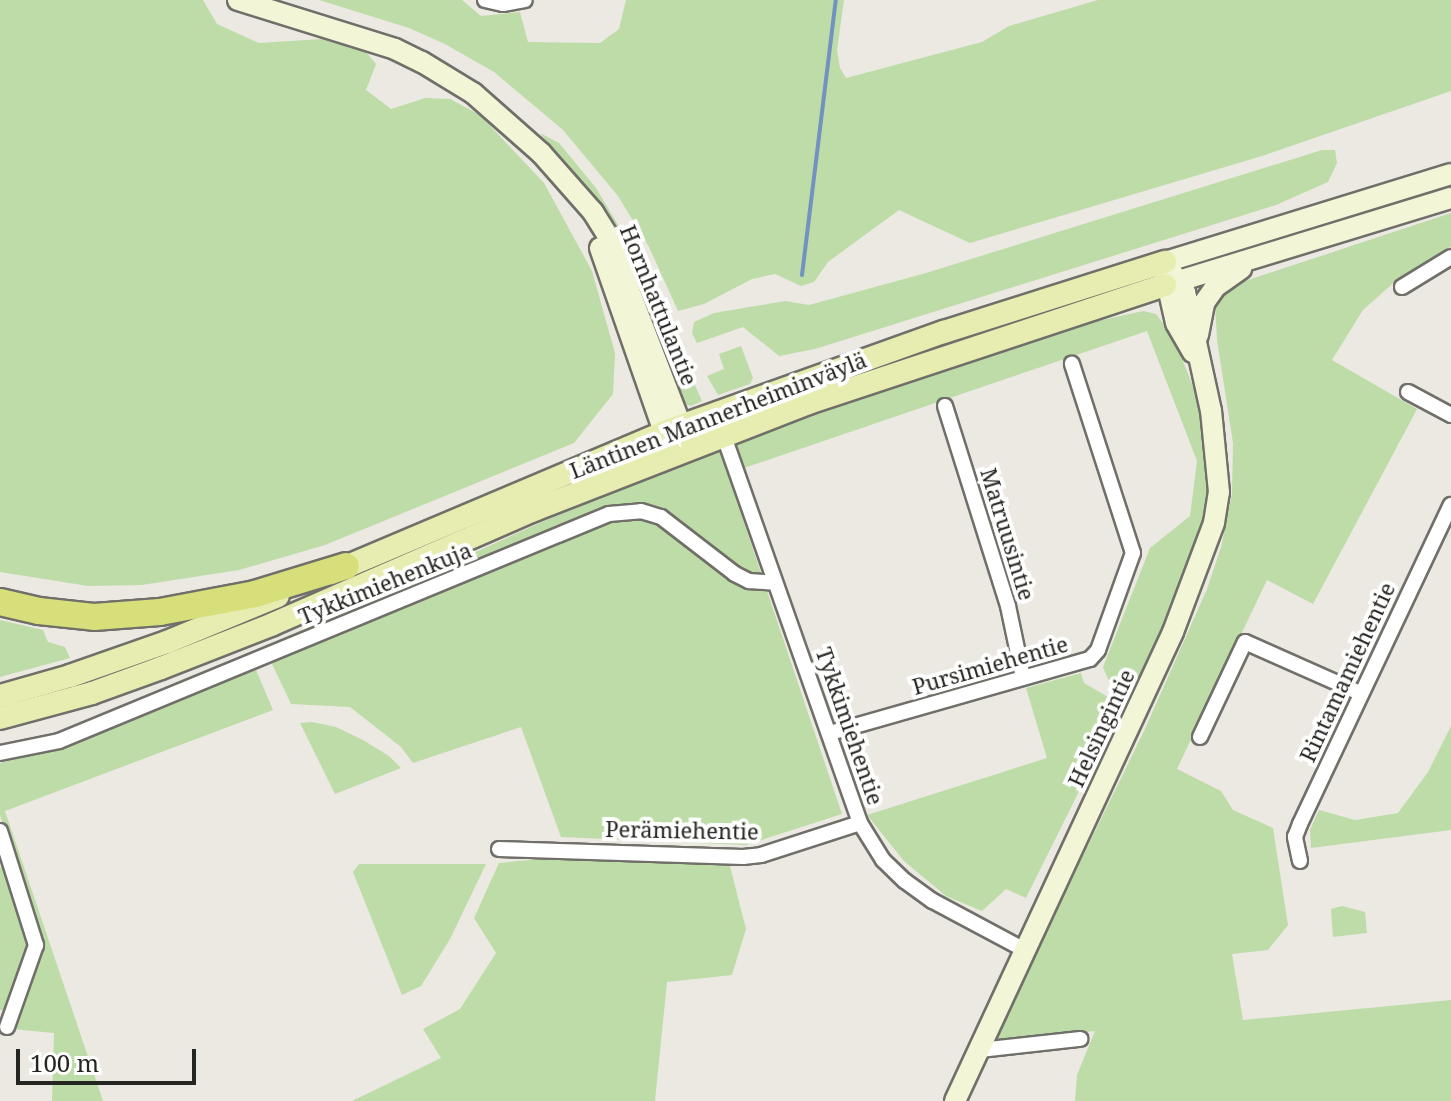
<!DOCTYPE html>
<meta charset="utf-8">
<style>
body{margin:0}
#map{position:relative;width:1451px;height:1101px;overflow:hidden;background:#ebe9e2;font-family:"Noto Serif",serif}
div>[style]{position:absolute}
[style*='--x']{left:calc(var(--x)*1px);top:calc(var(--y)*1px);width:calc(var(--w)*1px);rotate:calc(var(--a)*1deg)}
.green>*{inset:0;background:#bedca8}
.stream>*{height:4px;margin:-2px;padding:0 2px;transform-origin:2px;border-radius:2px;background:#7292c0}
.roads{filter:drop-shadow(2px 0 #706f69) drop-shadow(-2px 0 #706f69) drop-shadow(0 2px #706f69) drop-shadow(0 -2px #706f69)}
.street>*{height:14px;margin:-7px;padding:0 7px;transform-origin:7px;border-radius:7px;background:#fff}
.secondary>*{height:20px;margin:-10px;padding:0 10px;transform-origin:10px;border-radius:10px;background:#f3f5d7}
.primary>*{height:22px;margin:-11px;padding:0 11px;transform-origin:11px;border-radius:11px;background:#e7ecb0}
.highway>*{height:26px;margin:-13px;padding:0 13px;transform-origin:13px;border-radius:13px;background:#d7df7b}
span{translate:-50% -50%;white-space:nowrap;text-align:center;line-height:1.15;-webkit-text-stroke:8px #fff;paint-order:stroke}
.street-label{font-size:22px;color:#252522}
.scale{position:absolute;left:16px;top:1049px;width:180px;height:36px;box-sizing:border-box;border:4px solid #252522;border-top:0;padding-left:10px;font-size:24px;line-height:28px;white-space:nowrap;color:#252522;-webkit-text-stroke:6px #fff;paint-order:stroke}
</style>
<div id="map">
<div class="green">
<i style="clip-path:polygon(0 0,203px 0,217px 24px,259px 43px,322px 39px,366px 52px,376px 64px,366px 90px,391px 109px,425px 98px,450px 99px,480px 115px,544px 183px,592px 271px,615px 353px,613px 394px,574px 443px,325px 545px,239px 570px,142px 585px,88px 586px,0 572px)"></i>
<i style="clip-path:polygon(319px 0,462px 0,481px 16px,520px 12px,528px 42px,600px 43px,619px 29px,626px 0,844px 0,837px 50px,840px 68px,846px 78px,982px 42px,1009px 26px,1098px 0,1451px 0,1451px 91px,1262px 156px,970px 243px,899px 210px,828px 262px,814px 282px,801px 286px,775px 274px,752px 279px,704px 304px,678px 311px,649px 247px,618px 196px,563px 130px,494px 72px,445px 44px,409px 28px)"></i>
<i style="clip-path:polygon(540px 133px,559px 143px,596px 188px,636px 255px,702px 401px,691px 406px,682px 403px,590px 195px)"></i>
<i style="clip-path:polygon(1322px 150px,1335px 150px,1337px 163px,1328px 182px,1276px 205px,815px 349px,779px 356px,743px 327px,697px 343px,692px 333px,694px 322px,714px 313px,785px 301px,809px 305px,926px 273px)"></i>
<i style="clip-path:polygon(1451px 213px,1451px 247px,1399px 278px,1363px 310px,1332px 360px,1417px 409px,1407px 428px,1313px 604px,1267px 580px,1177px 769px,1221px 791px,1233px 810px,1273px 828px,1288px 925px,1268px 950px,1232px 954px,1243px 1020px,1451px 1000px,1451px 1101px,1075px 1101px,1077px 1075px,1095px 1031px,992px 1042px,1144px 731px,1207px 589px,1221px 547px,1232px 494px,1233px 443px,1217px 340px,1215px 303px,1233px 285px)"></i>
<i style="clip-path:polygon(1143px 311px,1156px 314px,1174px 338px,1199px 402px,1210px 482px,1209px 508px,1181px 589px,1136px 691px,1108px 679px,1103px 667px,1150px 548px,1190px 516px,1197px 461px,1147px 331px,744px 468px,735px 442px,1080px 325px)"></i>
<i style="clip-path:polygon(741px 346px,753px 378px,750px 384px,718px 395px,707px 376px,724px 369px,719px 354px)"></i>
<i style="clip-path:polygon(720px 451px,842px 814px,746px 845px,561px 837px,521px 727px,413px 763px,401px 747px,350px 707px,291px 704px,264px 647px,560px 514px)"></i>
<i style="clip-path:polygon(0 620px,43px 630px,48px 642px,65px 647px,70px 658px,0 677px)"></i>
<i style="clip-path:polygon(254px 665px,273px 710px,5px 811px,103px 1101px,52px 1101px,54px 1033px,12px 1029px,41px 945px,0 815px,0 763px,50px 749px)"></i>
<i style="clip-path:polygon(1081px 673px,1084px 683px,1122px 705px,1026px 898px,1006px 889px,982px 911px,946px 896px,904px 861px,867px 815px,1047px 758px,1026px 688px)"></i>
<i style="clip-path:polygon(312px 722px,336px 727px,363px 740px,389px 756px,401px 768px,335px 794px,300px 723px)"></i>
<i style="clip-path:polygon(1451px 726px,1451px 830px,1311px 848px,1310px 830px,1319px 810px,1355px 820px,1398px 813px,1428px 772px)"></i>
<i style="clip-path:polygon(559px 857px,730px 866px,746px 929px,732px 975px,667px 982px,655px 1101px,352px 1101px,441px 1058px,423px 1029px,460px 1009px,496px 953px,474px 918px,499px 863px)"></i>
<i style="clip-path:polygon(359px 864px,486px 864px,450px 939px,421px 986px,402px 995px,353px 872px)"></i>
<i style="clip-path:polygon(7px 865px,32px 944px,8px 1011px,0 1010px,0 868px)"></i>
<i style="clip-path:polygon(1342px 906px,1365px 912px,1367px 933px,1333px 937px,1331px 909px)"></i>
</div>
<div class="stream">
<i style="--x:802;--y:275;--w:277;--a:-83"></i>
</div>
<div class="roads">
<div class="street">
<i style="--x:485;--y:0;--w:18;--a:13"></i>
<i style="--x:503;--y:4;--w:22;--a:-10"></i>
<i style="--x:1402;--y:287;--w:57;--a:-31.5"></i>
<i style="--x:1408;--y:392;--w:49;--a:28.1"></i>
<i style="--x:945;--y:406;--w:210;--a:72.5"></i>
<i style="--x:1008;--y:606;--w:73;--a:78.1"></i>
<i style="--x:727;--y:445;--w:401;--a:70.6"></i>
<i style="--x:860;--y:823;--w:44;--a:58.1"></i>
<i style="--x:883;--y:860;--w:30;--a:44"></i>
<i style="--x:905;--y:881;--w:34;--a:36"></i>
<i style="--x:933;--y:901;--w:102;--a:28.1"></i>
<i style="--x:830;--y:733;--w:270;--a:-15.9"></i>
<i style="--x:1090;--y:659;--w:12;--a:-48"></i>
<i style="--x:1098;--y:650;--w:103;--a:-70.2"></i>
<i style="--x:1133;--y:553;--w:199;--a:-107.9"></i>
<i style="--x:1200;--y:737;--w:105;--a:-64.7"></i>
<i style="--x:1245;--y:642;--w:126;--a:23.9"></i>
<i style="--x:0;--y:753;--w:60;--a:-11.5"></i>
<i style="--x:59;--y:741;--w:595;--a:-22.43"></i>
<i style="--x:609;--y:514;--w:32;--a:-5"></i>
<i style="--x:641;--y:511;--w:21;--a:17"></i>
<i style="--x:661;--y:517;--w:93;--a:37.6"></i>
<i style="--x:735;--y:574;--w:16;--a:27"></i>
<i style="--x:749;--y:581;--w:26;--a:4"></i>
<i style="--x:0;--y:831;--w:120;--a:72.5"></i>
<i style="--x:36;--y:945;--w:87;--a:109.5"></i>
<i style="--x:499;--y:849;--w:244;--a:1.9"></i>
<i style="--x:743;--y:857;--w:18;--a:-6"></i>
<i style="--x:761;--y:855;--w:104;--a:-17.9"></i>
<i style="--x:1300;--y:861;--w:25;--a:-102"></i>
<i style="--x:1295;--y:837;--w:14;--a:-69"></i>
<i style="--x:1300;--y:824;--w:353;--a:-64.7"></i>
<i style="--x:980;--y:1050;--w:101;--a:-6.3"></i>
</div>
<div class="secondary">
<i style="--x:238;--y:0;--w:164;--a:17.3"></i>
<i style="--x:395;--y:49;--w:30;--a:26"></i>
<i style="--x:422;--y:62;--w:60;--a:31.3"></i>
<i style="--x:473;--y:93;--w:91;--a:41.4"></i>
<i style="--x:541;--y:153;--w:79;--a:48.6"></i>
<i style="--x:593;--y:212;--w:31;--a:58"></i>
<i style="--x:609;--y:238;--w:201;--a:69"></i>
<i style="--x:681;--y:426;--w:25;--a:90"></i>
<i style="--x:600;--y:248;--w:195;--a:70.8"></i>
<i style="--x:664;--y:432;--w:13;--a:51"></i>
<i style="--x:1165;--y:262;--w:299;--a:-17.1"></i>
<i style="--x:1165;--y:274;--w:50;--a:77.3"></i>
<i style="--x:1176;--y:323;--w:34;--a:60"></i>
<i style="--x:1169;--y:284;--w:295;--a:-17"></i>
<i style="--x:1198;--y:335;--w:33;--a:-79"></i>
<i style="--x:1204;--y:303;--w:19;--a:-55"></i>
<i style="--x:1215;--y:287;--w:32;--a:-35"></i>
<i style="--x:955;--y:1101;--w:517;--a:-65.07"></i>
<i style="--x:1173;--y:632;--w:116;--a:-69.4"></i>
<i style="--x:1214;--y:523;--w:31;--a:-81"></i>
<i style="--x:1219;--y:492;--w:81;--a:-95.6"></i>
<i style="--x:1211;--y:411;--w:122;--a:-102.3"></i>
<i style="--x:1185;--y:292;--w:36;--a:-124"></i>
</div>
<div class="primary">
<i style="--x:331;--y:573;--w:362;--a:-22.9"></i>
<i style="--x:664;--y:432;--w:297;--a:-19.7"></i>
<i style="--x:944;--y:332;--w:232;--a:-17.6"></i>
<i style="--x:0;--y:696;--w:73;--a:-15.9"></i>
<i style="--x:70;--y:676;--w:103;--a:-19.3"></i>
<i style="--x:167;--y:642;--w:120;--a:-22.5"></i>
<i style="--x:0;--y:718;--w:95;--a:-15.2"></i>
<i style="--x:92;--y:693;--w:73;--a:-19.9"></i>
<i style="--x:161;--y:668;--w:120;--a:-21.4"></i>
<i style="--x:273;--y:624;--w:285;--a:-23.6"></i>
<i style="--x:534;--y:510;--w:294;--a:-21.3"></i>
<i style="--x:808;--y:403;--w:376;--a:-18.3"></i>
</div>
<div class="highway">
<i style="--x:0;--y:602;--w:40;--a:13"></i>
<i style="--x:39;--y:611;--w:55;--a:6.2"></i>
<i style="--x:94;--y:617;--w:66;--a:-4.3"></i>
<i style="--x:160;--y:612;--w:97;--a:-10.7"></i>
<i style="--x:255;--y:594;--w:95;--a:-17.1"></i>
</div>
</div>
<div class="street-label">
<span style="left:659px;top:305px;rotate:68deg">Hornhattulantie</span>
<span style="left:718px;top:415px;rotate:-21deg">Läntinen Mannerheiminväylä</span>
<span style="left:1008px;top:534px;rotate:73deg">Matruusintie</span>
<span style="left:385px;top:583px;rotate:-22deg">Tykkimiehenkuja</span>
<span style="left:990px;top:665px;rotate:-16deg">Pursimiehentie</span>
<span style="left:1347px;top:672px;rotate:-65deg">Rintamamiehentie</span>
<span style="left:850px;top:726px;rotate:71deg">Tykkimiehentie</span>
<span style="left:1101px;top:728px;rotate:-65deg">Helsingintie</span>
<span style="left:682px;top:830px;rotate:1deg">Perämiehentie</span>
</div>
<div class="scale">100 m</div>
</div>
